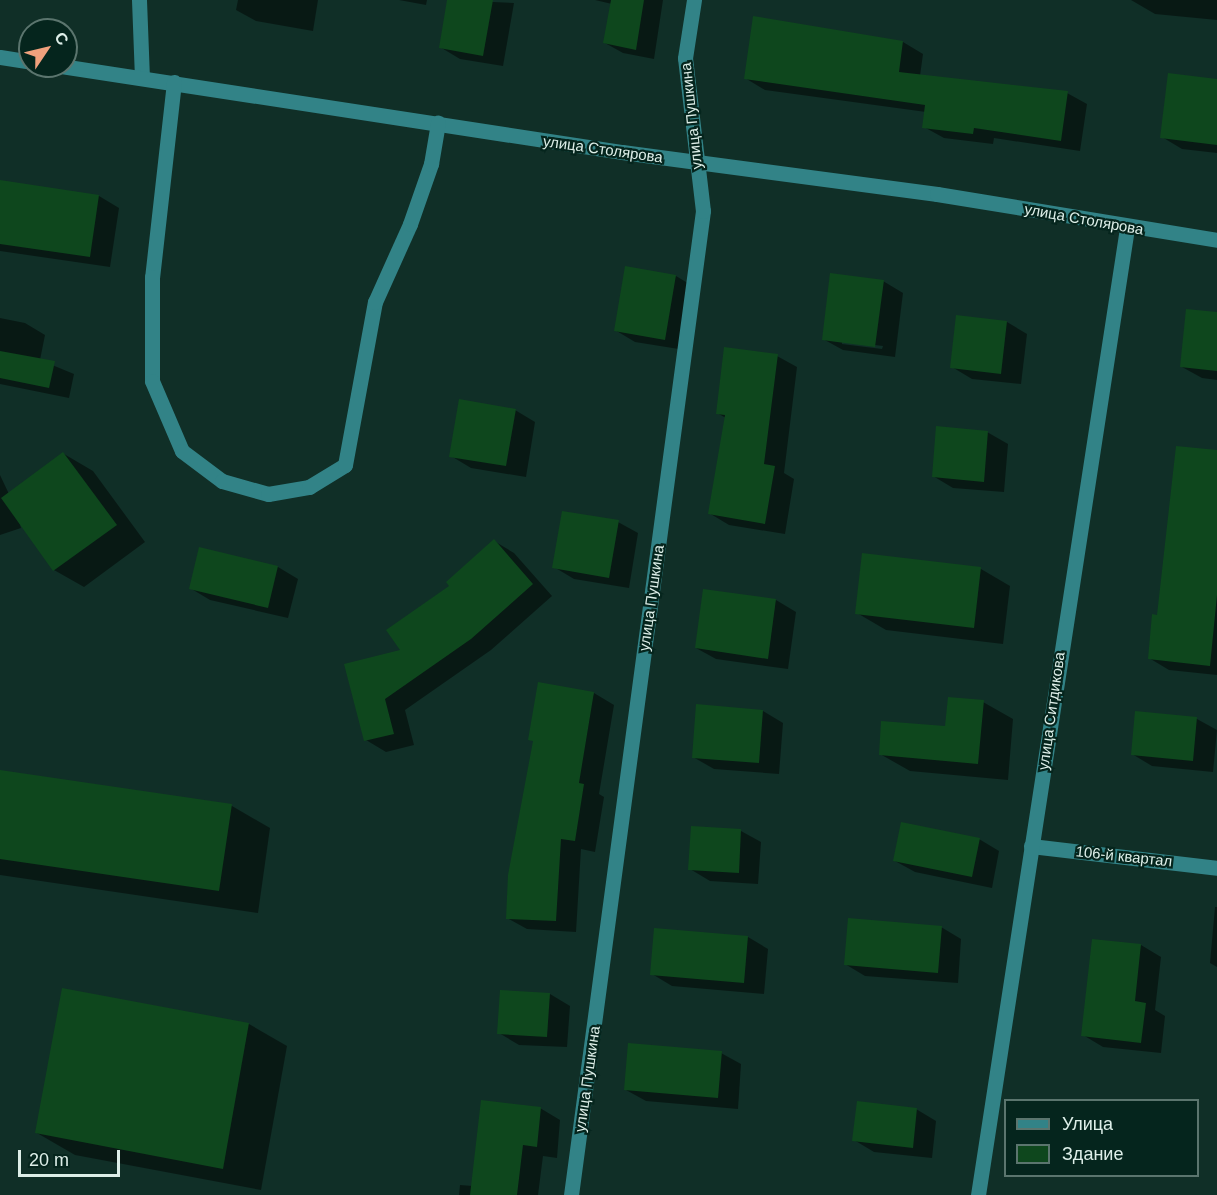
<!DOCTYPE html>
<meta charset="utf-8">
<style>
body{margin:0}
#map{position:relative;width:1217px;height:1195px;overflow:hidden;background:#102f27;font-family:Helvetica,sans-serif}
div>[style]{position:absolute}
[style*='--x']{left:calc(var(--x)*1px);top:calc(var(--y)*1px);width:calc(var(--w)*1px);rotate:calc(var(--a)*1deg)}
.shadow>*{inset:0;background:#0007}
.building>*{inset:0;background:#0e471d}
.minor>*{height:15px;margin:-7.5px;padding:0 7.5px;transform-origin:7.5px;border-radius:7.5px;background:#328387}
span{translate:-50% -50%;white-space:nowrap;text-align:center;line-height:1.15;-webkit-text-stroke:4.5px #05251d;paint-order:stroke}
.street-label{font-size:15px;color:#ddeee8}
.legend{position:absolute;left:1004px;top:1099px;width:195px;height:78px;box-sizing:border-box;background:#05251d;border:2px solid #5b756e;margin:0;padding:8px 10px;list-style:none;font-size:18px;color:#ddeee8}
.legend li{display:flex;align-items:center;gap:12px;height:30px}
.legend b{width:30px;border:2px solid #5b756e}
.north{position:absolute;left:18px;top:18px;width:60px;height:60px;box-sizing:border-box;background:#05251d;border:2px solid #5b756e;border-radius:50%;rotate:55deg;font-size:16px;font-weight:700;line-height:24px;text-align:center;color:#ddeee8}
.north::after{content:'';display:block;margin:auto;width:21px;height:27px;background:#f1a17d;clip-path:polygon(50% 0,100% 100%,50% 72%,0 100%)}
.scale{position:absolute;left:18px;top:1150px;width:102px;height:27px;box-sizing:border-box;border:3px solid #ddeee8;border-top:0;padding-left:8px;font-size:18px;line-height:21px;white-space:nowrap;color:#ddeee8;-webkit-text-stroke:4px #05251d;paint-order:stroke}
</style>
<div id="map">
<div class="shadow">
<i style="clip-path:polygon(238px 0,318px 0,313px 31px,256px 21px,236px 10px)"></i>
<i style="clip-path:polygon(399px 0,427px 0,426px 5px)"></i>
<i style="clip-path:polygon(449px 0,514px 3px,503px 66px,460px 59px,440px 47px)"></i>
<i style="clip-path:polygon(595px 0,663px 0,654px 59px,623px 53px,605px 43px,612px 4px)"></i>
<i style="clip-path:polygon(1131px 0,1217px 0,1217px 20px,1155px 14px)"></i>
<i style="clip-path:polygon(903px 42px,923px 54px,920px 76px,1067px 93px,1087px 104px,1080px 151px,994px 138px,993px 144px,944px 138px,924px 127px,926px 112px,765px 90px,745px 78px)"></i>
<i style="clip-path:polygon(1217px 81px,1217px 153px,1182px 149px,1162px 137px)"></i>
<i style="clip-path:polygon(0 182px,99px 196px,119px 208px,110px 267px,0 251px)"></i>
<i style="clip-path:polygon(676px 276px,696px 288px,685px 350px,635px 342px,615px 330px)"></i>
<i style="clip-path:polygon(evenodd,883px 281px,903px 293px,895px 357px,843px 350px,823px 339px,883px 281px,842px 341px,883px 346px,882px 349px,842px 344px,842px 341px)"></i>
<i style="clip-path:polygon(1217px 314px,1217px 380px,1202px 378px,1182px 367px)"></i>
<i style="clip-path:polygon(0 318px,25px 323px,45px 335px,40px 360px,74px 374px,69px 398px,0 384px)"></i>
<i style="clip-path:polygon(1007px 322px,1027px 334px,1021px 384px,972px 379px,952px 367px)"></i>
<i style="clip-path:polygon(777px 356px,797px 367px,784px 473px,794px 479px,785px 534px,729px 525px,709px 513px,726px 418px,717px 413px)"></i>
<i style="clip-path:polygon(515px 410px,535px 422px,526px 477px,471px 468px,451px 456px)"></i>
<i style="clip-path:polygon(987px 432px,1008px 444px,1004px 492px,953px 488px,933px 476px)"></i>
<i style="clip-path:polygon(1217px 451px,1217px 675px,1169px 670px,1149px 658px,1159px 617px)"></i>
<i style="clip-path:polygon(64px 454px,93px 471px,145px 542px,84px 587px,54px 570px,19px 521px,21px 528px,0 535px,0 475px,9px 494px)"></i>
<i style="clip-path:polygon(618px 522px,638px 533px,629px 588px,574px 579px,554px 567px)"></i>
<i style="clip-path:polygon(494px 541px,514px 553px,552px 596px,491px 650px,405px 710px,414px 745px,386px 752px,366px 740px,402px 651px,452px 586px)"></i>
<i style="clip-path:polygon(278px 567px,298px 579px,288px 618px,210px 600px,190px 588px)"></i>
<i style="clip-path:polygon(981px 569px,1010px 586px,1003px 644px,886px 630px,857px 613px)"></i>
<i style="clip-path:polygon(776px 600px,796px 612px,788px 669px,716px 659px,696px 648px)"></i>
<i style="clip-path:polygon(594px 693px,614px 705px,599px 794px,604px 797px,595px 852px,581px 849px,576px 932px,527px 929px,507px 918px)"></i>
<i style="clip-path:polygon(983px 702px,1013px 719px,1008px 780px,910px 771px,880px 754px,946px 728px)"></i>
<i style="clip-path:polygon(698px 705px,763px 711px,783px 723px,779px 774px,714px 769px,693px 757px)"></i>
<i style="clip-path:polygon(1136px 712px,1197px 719px,1217px 730px,1213px 772px,1152px 766px,1132px 754px)"></i>
<i style="clip-path:polygon(0 771px,232px 806px,270px 828px,258px 913px,0 875px)"></i>
<i style="clip-path:polygon(741px 831px,761px 842px,758px 884px,710px 881px,690px 869px)"></i>
<i style="clip-path:polygon(979px 839px,999px 851px,992px 888px,915px 872px,895px 861px)"></i>
<i style="clip-path:polygon(1215px 907px,1217px 907px,1217px 967px,1210px 963px)"></i>
<i style="clip-path:polygon(941px 927px,961px 939px,958px 983px,865px 976px,845px 964px)"></i>
<i style="clip-path:polygon(748px 937px,768px 949px,764px 994px,672px 986px,652px 974px)"></i>
<i style="clip-path:polygon(1141px 945px,1161px 957px,1155px 1010px,1165px 1016px,1161px 1053px,1103px 1047px,1083px 1035px)"></i>
<i style="clip-path:polygon(63px 989px,249px 1024px,287px 1046px,261px 1190px,75px 1155px,37px 1133px)"></i>
<i style="clip-path:polygon(550px 994px,570px 1006px,567px 1047px,519px 1045px,499px 1033px)"></i>
<i style="clip-path:polygon(721px 1053px,741px 1064px,738px 1109px,646px 1101px,626px 1090px)"></i>
<i style="clip-path:polygon(540px 1108px,560px 1120px,557px 1158px,543px 1156px,538px 1195px,459px 1195px,460px 1185px,473px 1186px)"></i>
<i style="clip-path:polygon(916px 1109px,936px 1121px,932px 1158px,874px 1152px,854px 1140px)"></i>
</div>
<div class="building">
<i style="clip-path:polygon(447px 0,493px 0,483px 56px,439px 48px)"></i>
<i style="clip-path:polygon(611px 0,644px 0,636px 50px,603px 43px)"></i>
<i style="clip-path:polygon(753px 16px,903px 41px,899px 72px,1068px 91px,1061px 141px,974px 128px,973px 134px,922px 128px,925px 105px,744px 79px)"></i>
<i style="clip-path:polygon(1168px 73px,1217px 79px,1217px 145px,1160px 138px)"></i>
<i style="clip-path:polygon(0 180px,99px 195px,90px 257px,0 244px)"></i>
<i style="clip-path:polygon(625px 266px,676px 275px,665px 340px,614px 331px)"></i>
<i style="clip-path:polygon(830px 273px,884px 280px,875px 347px,822px 340px)"></i>
<i style="clip-path:polygon(1186px 309px,1217px 312px,1217px 371px,1180px 367px)"></i>
<i style="clip-path:polygon(956px 315px,1007px 321px,1001px 374px,950px 368px)"></i>
<i style="clip-path:polygon(724px 347px,778px 354px,764px 464px,775px 466px,765px 524px,708px 514px,725px 415px,716px 414px)"></i>
<i style="clip-path:polygon(0 351px,55px 361px,49px 388px,0 378px)"></i>
<i style="clip-path:polygon(459px 399px,516px 409px,506px 466px,449px 457px)"></i>
<i style="clip-path:polygon(936px 426px,988px 431px,984px 482px,932px 477px)"></i>
<i style="clip-path:polygon(1176px 446px,1217px 450px,1217px 595px,1210px 666px,1148px 659px,1152px 614px,1157px 615px)"></i>
<i style="clip-path:polygon(63px 452px,117px 525px,53px 571px,1px 498px)"></i>
<i style="clip-path:polygon(562px 511px,619px 520px,609px 578px,552px 568px)"></i>
<i style="clip-path:polygon(494px 539px,533px 584px,471px 639px,385px 699px,394px 734px,364px 741px,344px 664px,400px 650px,386px 630px,449px 586px,446px 582px)"></i>
<i style="clip-path:polygon(199px 547px,278px 566px,268px 608px,189px 589px)"></i>
<i style="clip-path:polygon(862px 553px,981px 567px,974px 628px,855px 614px)"></i>
<i style="clip-path:polygon(703px 589px,776px 599px,768px 659px,695px 648px)"></i>
<i style="clip-path:polygon(538px 682px,594px 692px,579px 783px,584px 784px,575px 841px,561px 839px,556px 921px,506px 919px,508px 875px,533px 741px,528px 740px)"></i>
<i style="clip-path:polygon(948px 697px,984px 700px,978px 764px,879px 755px,881px 721px,945px 726px)"></i>
<i style="clip-path:polygon(696px 704px,763px 710px,759px 763px,692px 758px)"></i>
<i style="clip-path:polygon(1135px 711px,1197px 717px,1193px 761px,1131px 755px)"></i>
<i style="clip-path:polygon(0 770px,232px 804px,219px 891px,0 859px)"></i>
<i style="clip-path:polygon(901px 822px,980px 838px,972px 877px,893px 861px)"></i>
<i style="clip-path:polygon(691px 826px,741px 829px,739px 873px,688px 870px)"></i>
<i style="clip-path:polygon(848px 918px,942px 926px,938px 973px,844px 965px)"></i>
<i style="clip-path:polygon(654px 928px,748px 936px,744px 983px,650px 975px)"></i>
<i style="clip-path:polygon(1092px 939px,1141px 944px,1135px 1001px,1146px 1003px,1141px 1043px,1081px 1036px)"></i>
<i style="clip-path:polygon(62px 988px,249px 1023px,223px 1169px,35px 1133px)"></i>
<i style="clip-path:polygon(500px 990px,550px 993px,547px 1037px,497px 1034px)"></i>
<i style="clip-path:polygon(628px 1043px,722px 1051px,718px 1098px,624px 1090px)"></i>
<i style="clip-path:polygon(481px 1100px,541px 1107px,537px 1147px,523px 1145px,517px 1195px,470px 1195px)"></i>
<i style="clip-path:polygon(857px 1101px,917px 1108px,913px 1148px,852px 1141px)"></i>
</div>
<div class="minor">
<i style="--x:139;--y:0;--w:77;--a:87.8"></i>
<i style="--x:0;--y:57;--w:30;--a:9"></i>
<i style="--x:61;--y:66;--w:568;--a:8.72"></i>
<i style="--x:622;--y:152;--w:318;--a:7.6"></i>
<i style="--x:937;--y:194;--w:284;--a:9.3"></i>
<i style="--x:174;--y:82;--w:196;--a:96.4"></i>
<i style="--x:152;--y:277;--w:104;--a:90"></i>
<i style="--x:152;--y:381;--w:76;--a:66.8"></i>
<i style="--x:182;--y:451;--w:50;--a:36.9"></i>
<i style="--x:222;--y:481;--w:48;--a:15.8"></i>
<i style="--x:268;--y:494;--w:42;--a:-9.7"></i>
<i style="--x:309;--y:487;--w:42;--a:-31.4"></i>
<i style="--x:345;--y:465;--w:166;--a:-79.6"></i>
<i style="--x:375;--y:302;--w:85;--a:-65.8"></i>
<i style="--x:410;--y:224;--w:64;--a:-70.7"></i>
<i style="--x:431;--y:164;--w:42;--a:-80.3"></i>
<i style="--x:1031;--y:846;--w:187;--a:6.7"></i>
<i style="--x:571;--y:1195;--w:993;--a:-82.36"></i>
<i style="--x:703;--y:211;--w:154;--a:-96.7"></i>
<i style="--x:685;--y:58;--w:59;--a:-81.2"></i>
<i style="--x:978;--y:1195;--w:978;--a:-81.24"></i>
</div>
<div class="street-label">
<span style="left:691px;top:116px;rotate:-96deg">улица Пушкина</span>
<span style="left:603px;top:149px;rotate:8deg">улица Столярова</span>
<span style="left:1084px;top:219px;rotate:10deg">улица Столярова</span>
<span style="left:651px;top:598px;rotate:-82deg">улица Пушкина</span>
<span style="left:1051px;top:711px;rotate:-82deg">улица Ситдикова</span>
<span style="left:1124px;top:856px;rotate:6deg">106-й квартал</span>
<span style="left:587px;top:1079px;rotate:-82deg">улица Пушкина</span>
</div>
<ul class="legend">
<li><b style="height:8px;background:#328387"></b>Улица</li>
<li><b style="height:16px;background:#0e471d"></b>Здание</li>
</ul>
<div class="north">С</div>
<div class="scale">20 m</div>
</div>
